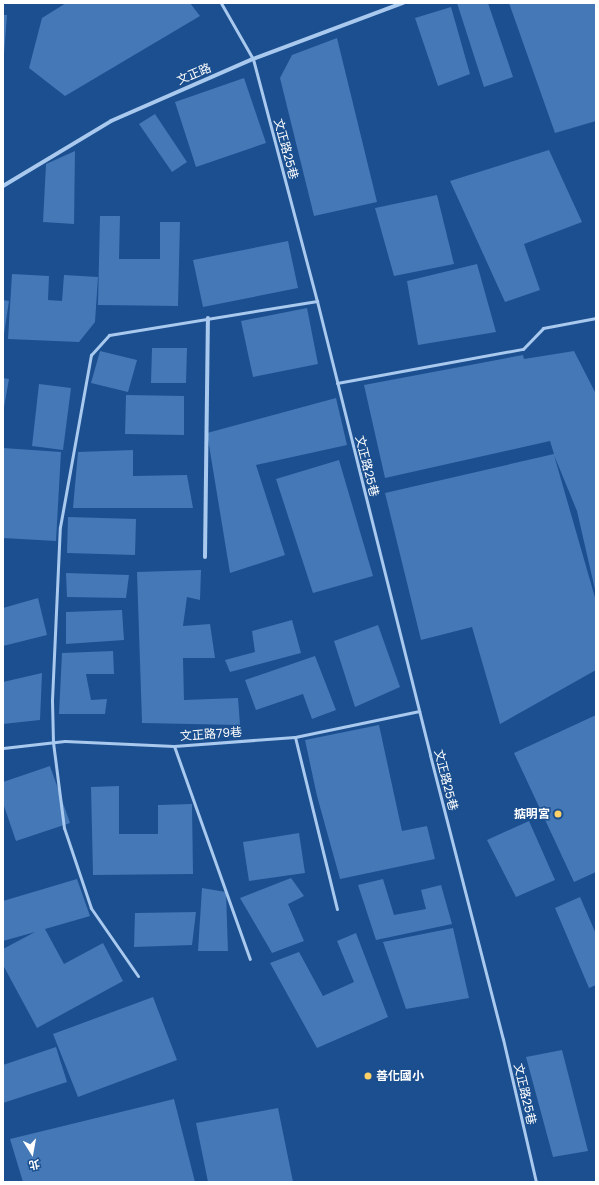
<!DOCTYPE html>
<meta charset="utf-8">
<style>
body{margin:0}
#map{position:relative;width:599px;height:1185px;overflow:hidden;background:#1b4f8f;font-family:Poppins,"Noto Sans TC",sans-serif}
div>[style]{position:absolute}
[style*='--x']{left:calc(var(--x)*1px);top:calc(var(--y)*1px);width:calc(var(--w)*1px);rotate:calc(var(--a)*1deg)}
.building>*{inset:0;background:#4478b7}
.lane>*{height:3px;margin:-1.5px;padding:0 1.5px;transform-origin:1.5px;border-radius:1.5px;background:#a9c9ee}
.street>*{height:4px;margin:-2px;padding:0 2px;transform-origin:2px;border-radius:2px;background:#a9c9ee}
.dots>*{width:11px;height:11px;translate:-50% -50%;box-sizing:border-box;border:2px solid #1b4f8f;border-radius:50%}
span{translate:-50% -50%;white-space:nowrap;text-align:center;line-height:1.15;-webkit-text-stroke:3px #1b4f8f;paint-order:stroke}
.street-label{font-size:12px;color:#fff}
.poi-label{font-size:12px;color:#fff;font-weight:700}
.right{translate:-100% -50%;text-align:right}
.left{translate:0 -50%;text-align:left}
.frame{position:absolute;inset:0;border:4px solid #fff;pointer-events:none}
.north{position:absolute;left:12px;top:1133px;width:40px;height:40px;-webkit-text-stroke:3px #1b4f8f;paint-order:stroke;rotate:169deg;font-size:11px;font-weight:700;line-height:16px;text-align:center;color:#fff}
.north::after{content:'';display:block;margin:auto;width:14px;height:18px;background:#fff;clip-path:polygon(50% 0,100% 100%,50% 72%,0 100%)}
</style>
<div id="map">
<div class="building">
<i style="clip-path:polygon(66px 3px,190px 3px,200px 16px,65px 96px,29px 68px,42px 18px)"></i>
<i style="clip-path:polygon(457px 3px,488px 3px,513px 77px,484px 87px)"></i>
<i style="clip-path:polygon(509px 3px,596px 3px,596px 121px,555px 133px)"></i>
<i style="clip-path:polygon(451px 7px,470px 74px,438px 86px,415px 18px)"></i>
<i style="clip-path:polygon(3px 15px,7px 15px,4px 54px,3px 54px)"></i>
<i style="clip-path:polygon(337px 38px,377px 202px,314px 216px,280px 78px,292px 55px)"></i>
<i style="clip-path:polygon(244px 78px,266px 143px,196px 167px,175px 102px)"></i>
<i style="clip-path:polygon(155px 114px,187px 162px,172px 172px,139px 124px)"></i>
<i style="clip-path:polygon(549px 150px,582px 222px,524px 244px,540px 290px,505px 302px,450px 181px)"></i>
<i style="clip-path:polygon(75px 151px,74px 224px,43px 222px,46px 164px)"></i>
<i style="clip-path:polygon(437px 195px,454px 264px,394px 276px,375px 208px)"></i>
<i style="clip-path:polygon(100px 216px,120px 216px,119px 259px,160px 259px,160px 222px,180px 222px,178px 306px,98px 305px)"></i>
<i style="clip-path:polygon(288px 241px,298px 288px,203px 307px,193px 260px)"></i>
<i style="clip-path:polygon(477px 264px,496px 332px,418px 345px,407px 281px)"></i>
<i style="clip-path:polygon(12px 274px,49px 276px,48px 300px,62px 301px,64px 275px,98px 277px,95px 322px,79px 342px,8px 339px)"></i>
<i style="clip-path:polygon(3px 300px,9px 301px,4px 334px,3px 334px)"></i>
<i style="clip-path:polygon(307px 308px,318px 364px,253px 377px,241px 321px)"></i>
<i style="clip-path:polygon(152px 348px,187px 348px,186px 383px,151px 383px)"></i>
<i style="clip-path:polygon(100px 351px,137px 360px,128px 392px,91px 383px)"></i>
<i style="clip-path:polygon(574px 351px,596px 394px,596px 594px,577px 511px,554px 455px,596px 601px,596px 670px,500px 724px,472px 627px,421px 640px,385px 493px,554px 454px,550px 441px,385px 478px,364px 385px,523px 355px,524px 359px)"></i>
<i style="clip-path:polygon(3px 378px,9px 379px,4px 407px,3px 407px)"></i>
<i style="clip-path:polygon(39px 384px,71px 388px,63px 450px,32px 446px)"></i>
<i style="clip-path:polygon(126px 395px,184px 396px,184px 435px,125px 434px)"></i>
<i style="clip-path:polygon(336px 398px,347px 445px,256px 465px,285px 555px,230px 573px,207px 433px)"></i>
<i style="clip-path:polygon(3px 448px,61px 452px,56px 541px,3px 538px)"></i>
<i style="clip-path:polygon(133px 450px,133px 476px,187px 475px,193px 508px,73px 508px,78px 452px)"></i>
<i style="clip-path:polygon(339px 460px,373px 576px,313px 593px,276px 479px)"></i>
<i style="clip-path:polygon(68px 517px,136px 519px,135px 555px,67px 553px)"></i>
<i style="clip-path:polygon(201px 570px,200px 600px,187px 597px,183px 626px,210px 624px,215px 658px,183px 658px,184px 700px,238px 698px,240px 725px,142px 723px,137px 572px)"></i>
<i style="clip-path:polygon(66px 573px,129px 575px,126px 598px,67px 597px)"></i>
<i style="clip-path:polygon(38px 598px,47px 635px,3px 646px,3px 608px)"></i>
<i style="clip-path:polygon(122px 610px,124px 640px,66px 644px,66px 612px)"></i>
<i style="clip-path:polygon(292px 620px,301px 653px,230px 672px,225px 660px,255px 652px,252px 631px)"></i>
<i style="clip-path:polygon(378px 625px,400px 687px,355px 707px,334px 641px)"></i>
<i style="clip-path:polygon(113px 651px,114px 674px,86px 674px,91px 700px,107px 699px,105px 714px,59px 714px,62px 653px)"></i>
<i style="clip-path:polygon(315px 656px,336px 710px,312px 719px,303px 694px,256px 710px,245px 680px)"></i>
<i style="clip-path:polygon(42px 673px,40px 720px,3px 724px,3px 682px)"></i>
<i style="clip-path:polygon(596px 715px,596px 872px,574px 882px,514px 753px)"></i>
<i style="clip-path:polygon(379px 725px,402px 831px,427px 826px,435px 859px,340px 879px,317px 796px,305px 740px)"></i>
<i style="clip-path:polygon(50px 766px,70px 823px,16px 841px,3px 803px,3px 782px)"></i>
<i style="clip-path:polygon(119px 786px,119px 834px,158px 834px,158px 805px,192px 804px,193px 874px,93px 875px,91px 787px)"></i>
<i style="clip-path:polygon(529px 821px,555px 880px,516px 897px,487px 840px)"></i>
<i style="clip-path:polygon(299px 833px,305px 873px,249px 881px,243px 842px)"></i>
<i style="clip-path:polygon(291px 878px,304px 896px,288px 904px,304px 941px,272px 953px,240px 898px)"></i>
<i style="clip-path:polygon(77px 879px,90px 916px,45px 929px,64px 964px,103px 943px,123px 981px,37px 1028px,3px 965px,3px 949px,35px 932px,3px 941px,3px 901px)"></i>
<i style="clip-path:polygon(383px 879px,394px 915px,426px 909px,421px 890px,441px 885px,452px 924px,376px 940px,358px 885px)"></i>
<i style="clip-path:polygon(202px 888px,226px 892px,228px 951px,198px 951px)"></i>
<i style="clip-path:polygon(580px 897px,596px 934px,596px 985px,589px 988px,555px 908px)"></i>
<i style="clip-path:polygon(196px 912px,192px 945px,134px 947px,135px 913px)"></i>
<i style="clip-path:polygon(453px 928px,469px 998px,406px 1009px,383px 942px)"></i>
<i style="clip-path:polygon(356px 933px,388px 1017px,317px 1048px,270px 963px,299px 952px,323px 996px,354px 982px,337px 941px)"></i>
<i style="clip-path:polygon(153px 997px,177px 1060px,78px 1097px,53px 1034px)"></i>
<i style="clip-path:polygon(56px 1047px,67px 1082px,3px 1103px,3px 1065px)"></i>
<i style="clip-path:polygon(562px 1050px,588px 1151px,553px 1157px,526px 1057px)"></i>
<i style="clip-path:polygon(174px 1099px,195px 1182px,23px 1182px,10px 1139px)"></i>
<i style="clip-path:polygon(278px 1108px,293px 1182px,208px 1182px,196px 1123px)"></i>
</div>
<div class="lane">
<i style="--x:221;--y:3;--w:64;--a:60.3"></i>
<i style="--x:253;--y:59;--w:250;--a:75.2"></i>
<i style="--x:317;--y:301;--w:468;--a:76"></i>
<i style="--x:430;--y:755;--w:293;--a:75.6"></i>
<i style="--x:503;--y:1039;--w:147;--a:77"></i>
<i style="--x:337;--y:383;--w:189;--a:-10.4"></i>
<i style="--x:523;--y:349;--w:29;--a:-46"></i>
<i style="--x:543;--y:328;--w:54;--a:-10.7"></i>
<i style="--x:295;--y:737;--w:177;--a:76.3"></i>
<i style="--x:174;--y:746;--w:226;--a:70.4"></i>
<i style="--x:3;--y:748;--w:62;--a:-6.4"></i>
<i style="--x:65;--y:741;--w:109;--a:2.6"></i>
<i style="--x:174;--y:746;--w:121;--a:-4.3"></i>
<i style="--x:295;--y:737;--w:127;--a:-11.8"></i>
<i style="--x:138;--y:976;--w:83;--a:-124.7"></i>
<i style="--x:91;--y:908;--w:84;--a:-108.6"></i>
<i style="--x:64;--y:828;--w:87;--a:-97.3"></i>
<i style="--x:53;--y:742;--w:42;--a:-91.4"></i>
<i style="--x:52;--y:700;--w:173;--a:-87.4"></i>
<i style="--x:60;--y:527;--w:175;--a:-79.8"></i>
<i style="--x:91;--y:355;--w:27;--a:-48"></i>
<i style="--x:109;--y:335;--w:211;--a:-9.3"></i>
</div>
<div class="street">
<i style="--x:3;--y:186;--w:126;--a:-31"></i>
<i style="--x:111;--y:121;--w:155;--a:-23.6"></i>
<i style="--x:253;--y:59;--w:160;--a:-20.5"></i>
<i style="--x:205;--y:557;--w:239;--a:-89.3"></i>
</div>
<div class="dots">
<i style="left:558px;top:814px;background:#ffd166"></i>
<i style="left:368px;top:1076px;background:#ffd166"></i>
</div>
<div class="street-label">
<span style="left:194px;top:74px;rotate:-23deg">文正路</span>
<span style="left:286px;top:149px;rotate:75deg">文正路25巷</span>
<span style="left:367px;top:466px;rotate:76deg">文正路25巷</span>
<span style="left:211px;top:734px;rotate:-4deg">文正路79巷</span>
<span style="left:446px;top:780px;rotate:76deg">文正路25巷</span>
<span style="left:525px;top:1094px;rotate:77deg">文正路25巷</span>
</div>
<div class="poi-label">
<span class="right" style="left:550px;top:814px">掂明宮</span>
<span class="left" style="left:376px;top:1076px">善化國小</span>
</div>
<div class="frame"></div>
<div class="north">北</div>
</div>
